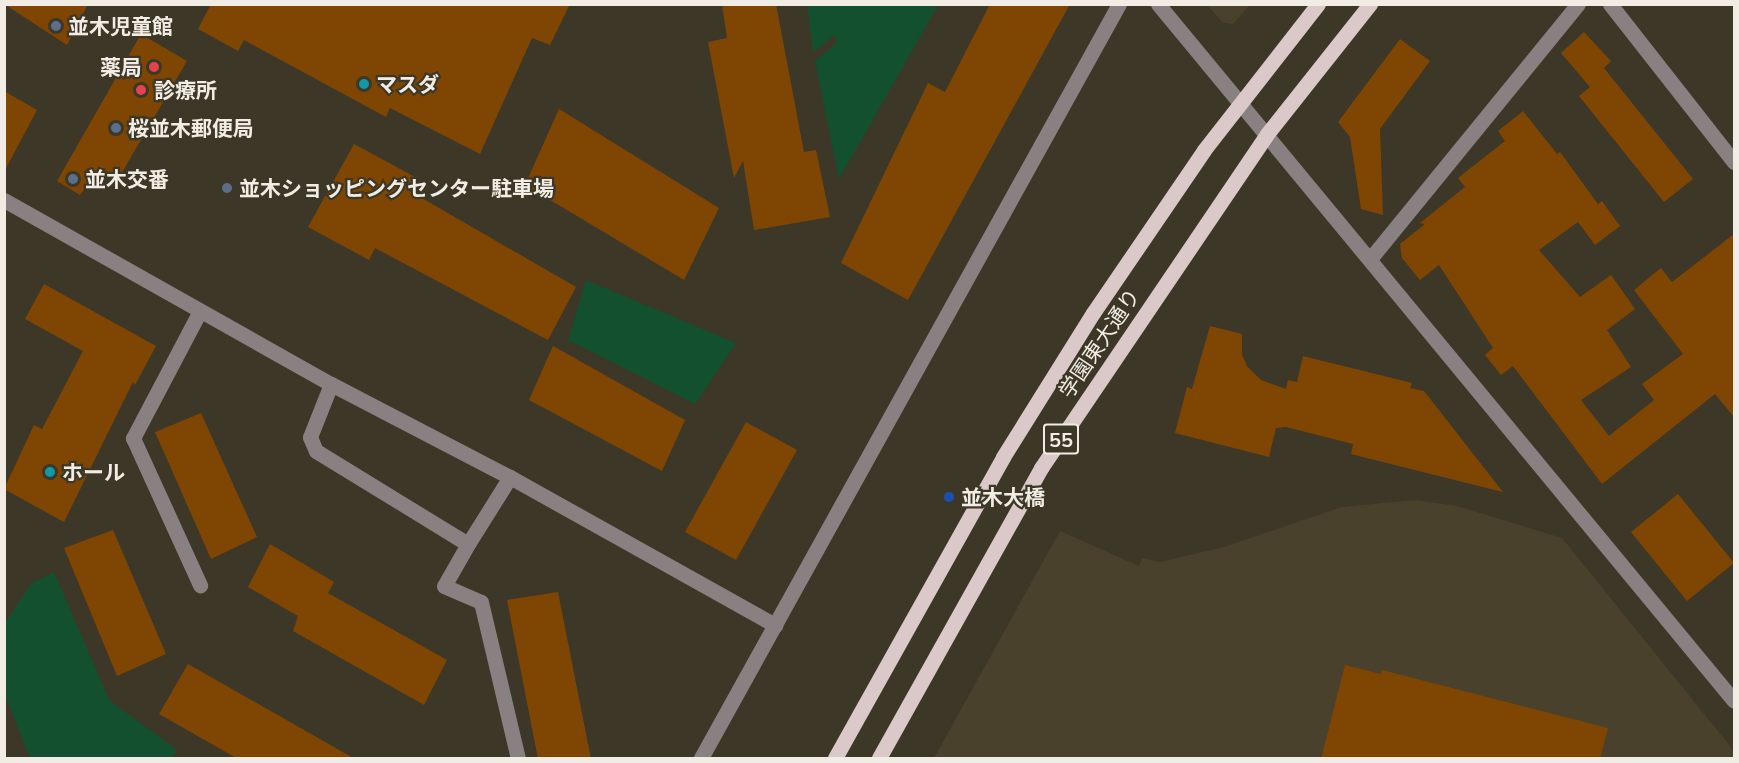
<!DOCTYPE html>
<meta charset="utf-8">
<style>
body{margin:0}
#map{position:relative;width:1739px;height:763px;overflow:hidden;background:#3d3728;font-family:Mulish,"Noto Sans JP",sans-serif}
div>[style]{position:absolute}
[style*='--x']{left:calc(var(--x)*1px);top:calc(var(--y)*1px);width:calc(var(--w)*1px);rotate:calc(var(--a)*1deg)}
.built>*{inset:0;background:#49412c}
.green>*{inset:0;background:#125030}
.building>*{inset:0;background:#7e4602}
.minor>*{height:15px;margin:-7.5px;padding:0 7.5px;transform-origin:7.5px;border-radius:7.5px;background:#898081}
.major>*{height:15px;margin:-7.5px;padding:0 7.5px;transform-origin:7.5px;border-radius:7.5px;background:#dbc8c9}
.dots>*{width:16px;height:16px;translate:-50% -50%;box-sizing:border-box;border:3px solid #3d3728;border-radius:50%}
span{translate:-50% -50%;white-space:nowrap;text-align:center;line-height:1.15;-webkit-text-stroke:4.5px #3d3728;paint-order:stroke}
.shield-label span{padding:2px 4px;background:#3d3728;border:2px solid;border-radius:4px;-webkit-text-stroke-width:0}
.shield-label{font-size:20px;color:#f1ede4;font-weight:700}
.poi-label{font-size:21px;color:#f1ede4;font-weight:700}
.left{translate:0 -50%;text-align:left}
.right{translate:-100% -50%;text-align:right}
.street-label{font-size:21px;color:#f1ede4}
.frame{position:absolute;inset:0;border:6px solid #f1ede4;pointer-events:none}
</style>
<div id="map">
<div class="built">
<i style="clip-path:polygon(1207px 5px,1250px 5px,1233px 24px,1223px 23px)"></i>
<i style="clip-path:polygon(1415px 500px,1457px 506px,1562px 538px,1734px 751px,1734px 758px,934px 758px,1060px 531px,1139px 566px,1142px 558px,1160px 562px,1224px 547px,1342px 507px)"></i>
</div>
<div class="green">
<i style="clip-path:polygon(807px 5px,938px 5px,839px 179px,815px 61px,837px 43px,835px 35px,813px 52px)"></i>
<i style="clip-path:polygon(586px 280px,736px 343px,695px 404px,568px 340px)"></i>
<i style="clip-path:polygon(54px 572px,109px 700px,177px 750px,173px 758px,30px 758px,5px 695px,5px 623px,31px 584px)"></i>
</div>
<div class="building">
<i style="clip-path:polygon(4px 4px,88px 4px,67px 45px)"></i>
<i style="clip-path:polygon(211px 4px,570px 4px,550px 45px,532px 38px,480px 154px,390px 108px,386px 117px,244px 40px,238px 51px,198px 29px)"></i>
<i style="clip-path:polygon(722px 4px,776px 4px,804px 152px,816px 150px,830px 217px,754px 230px,743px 161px,734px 178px,708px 42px,727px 38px)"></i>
<i style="clip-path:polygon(990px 4px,1070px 4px,908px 300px,841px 263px,928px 83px,945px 92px)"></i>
<i style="clip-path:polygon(1584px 32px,1611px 61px,1604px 68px,1693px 179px,1664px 202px,1579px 96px,1590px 87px,1561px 53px)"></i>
<i style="clip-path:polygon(141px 34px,187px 61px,117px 181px,99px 170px,80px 195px,57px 181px)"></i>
<i style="clip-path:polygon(1400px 39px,1430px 61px,1380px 129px,1383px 215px,1361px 209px,1350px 137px,1338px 122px)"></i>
<i style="clip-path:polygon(4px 91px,37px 110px,4px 172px)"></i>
<i style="clip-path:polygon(559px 109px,719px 208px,684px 280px,525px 185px)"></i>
<i style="clip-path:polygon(1523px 111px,1557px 154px,1560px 152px,1598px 204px,1602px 201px,1620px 226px,1595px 245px,1578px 222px,1539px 250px,1580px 297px,1611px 275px,1635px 309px,1607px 330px,1631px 367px,1581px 400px,1609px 436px,1654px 400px,1642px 384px,1683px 354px,1634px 290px,1661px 268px,1672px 282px,1734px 234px,1734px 417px,1715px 394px,1602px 484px,1513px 366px,1501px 375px,1485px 355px,1493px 348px,1439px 265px,1420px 280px,1402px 258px,1400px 244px,1425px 224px,1420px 223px,1465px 187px,1458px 178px,1505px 141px,1498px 131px)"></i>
<i style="clip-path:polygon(354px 144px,415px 177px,408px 190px,576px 287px,548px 340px,375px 248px,369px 260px,308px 227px)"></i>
<i style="clip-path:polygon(44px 284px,156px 346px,135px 385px,133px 382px,64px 522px,4px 489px,34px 425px,42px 429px,83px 351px,25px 319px)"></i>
<i style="clip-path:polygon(1210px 326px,1242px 334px,1242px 355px,1247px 366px,1261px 380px,1286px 389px,1288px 380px,1297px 382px,1303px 356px,1412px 383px,1410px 388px,1424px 391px,1503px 492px,1351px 454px,1353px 444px,1286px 427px,1276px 428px,1269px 457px,1175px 433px,1187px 387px,1192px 389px)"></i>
<i style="clip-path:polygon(553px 346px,685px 420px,662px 471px,529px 400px)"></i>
<i style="clip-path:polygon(201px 413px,257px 537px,211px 559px,155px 432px)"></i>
<i style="clip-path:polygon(746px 422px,797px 450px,736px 560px,685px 532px)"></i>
<i style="clip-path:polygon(1678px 494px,1734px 563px,1687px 601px,1631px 532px)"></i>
<i style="clip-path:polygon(113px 530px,166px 654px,117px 676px,64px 548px)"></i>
<i style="clip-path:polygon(270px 544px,334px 582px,328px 593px,447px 660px,424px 705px,293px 631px,298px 616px,248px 587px)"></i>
<i style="clip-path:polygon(558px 592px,591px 759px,538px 759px,507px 600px)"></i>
<i style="clip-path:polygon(188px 664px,355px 759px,238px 759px,159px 714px)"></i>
<i style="clip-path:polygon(1345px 665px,1381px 674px,1382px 670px,1608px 728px,1600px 759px,1321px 759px)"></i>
</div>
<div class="minor">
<i style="--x:1158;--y:4;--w:904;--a:50.43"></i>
<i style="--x:1610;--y:4;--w:201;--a:51.9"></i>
<i style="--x:4;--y:200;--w:375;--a:29.4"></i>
<i style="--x:331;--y:384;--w:202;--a:27.5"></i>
<i style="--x:510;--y:477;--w:304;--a:29.2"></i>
<i style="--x:1370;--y:259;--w:329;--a:-50.8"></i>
<i style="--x:200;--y:311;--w:144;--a:117.8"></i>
<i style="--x:133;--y:438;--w:162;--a:65.5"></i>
<i style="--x:331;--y:384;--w:57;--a:111.6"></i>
<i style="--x:310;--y:437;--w:15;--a:67"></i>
<i style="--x:316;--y:451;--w:178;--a:31.5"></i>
<i style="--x:468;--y:544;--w:79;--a:-57.9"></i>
<i style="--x:468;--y:544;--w:48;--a:119.7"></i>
<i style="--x:444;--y:586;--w:40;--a:23.4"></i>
<i style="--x:481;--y:602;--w:160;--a:76.7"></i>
<i style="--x:701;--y:758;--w:862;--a:-61"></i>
</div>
<div class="major">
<i style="--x:835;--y:758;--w:345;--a:-60.8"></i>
<i style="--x:1003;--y:457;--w:170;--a:-58"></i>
<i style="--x:1093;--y:313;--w:197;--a:-55.7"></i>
<i style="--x:1204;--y:150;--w:185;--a:-52"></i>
<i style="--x:879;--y:758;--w:332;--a:-60.8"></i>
<i style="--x:1041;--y:468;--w:403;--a:-55.9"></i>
<i style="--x:1267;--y:134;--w:166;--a:-51.6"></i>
</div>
<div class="dots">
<i style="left:56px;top:26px;background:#5c6f8a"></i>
<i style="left:154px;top:67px;background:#e0444e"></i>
<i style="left:364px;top:84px;background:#0f9aa8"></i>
<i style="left:141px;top:90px;background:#e0444e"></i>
<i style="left:116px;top:128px;background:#5c6f8a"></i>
<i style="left:73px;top:179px;background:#5c6f8a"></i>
<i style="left:227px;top:188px;background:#5c6f8a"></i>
<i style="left:50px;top:472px;background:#0f9aa8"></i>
<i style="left:949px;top:497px;background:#1a4fb4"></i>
</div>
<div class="shield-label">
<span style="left:1061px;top:439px">55</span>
</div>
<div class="poi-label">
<span class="left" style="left:68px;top:26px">並木児童館</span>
<span class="right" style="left:142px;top:67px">薬局</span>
<span class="left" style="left:376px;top:84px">マスダ</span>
<span class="left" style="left:154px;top:90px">診療所</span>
<span class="left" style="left:128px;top:128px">桜並木郵便局</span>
<span class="left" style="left:85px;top:179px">並木交番</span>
<span class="left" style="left:239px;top:188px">並木ショッピングセンター駐車場</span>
<span class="left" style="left:62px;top:472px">ホール</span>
<span class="left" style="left:961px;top:497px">並木大橋</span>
</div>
<div class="street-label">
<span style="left:1099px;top:343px;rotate:-56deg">学園東大通り</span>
</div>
<div class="frame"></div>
</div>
